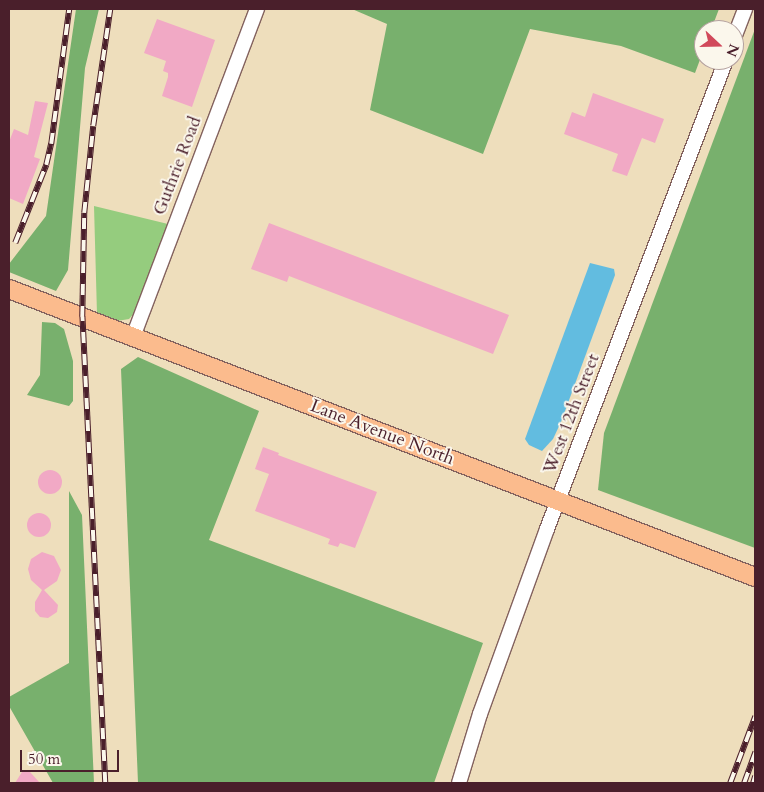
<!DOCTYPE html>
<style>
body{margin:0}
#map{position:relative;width:764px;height:792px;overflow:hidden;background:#eedebc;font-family:Cardo,serif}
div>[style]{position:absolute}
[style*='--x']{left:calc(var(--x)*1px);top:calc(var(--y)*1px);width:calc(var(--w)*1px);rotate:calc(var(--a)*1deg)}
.green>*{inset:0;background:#95cc7e}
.forest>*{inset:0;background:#78b06d}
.water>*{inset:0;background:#62bce0}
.building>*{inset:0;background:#f1a9c5}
.round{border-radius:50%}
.roads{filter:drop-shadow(1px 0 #83625e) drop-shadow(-1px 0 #83625e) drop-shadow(0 1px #83625e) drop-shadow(0 -1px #83625e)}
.minor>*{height:14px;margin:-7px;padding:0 7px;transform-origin:7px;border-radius:7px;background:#fff}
.major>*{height:18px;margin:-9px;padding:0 9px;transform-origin:9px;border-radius:9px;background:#fbbb8d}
.rail>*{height:5.5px;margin-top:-2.75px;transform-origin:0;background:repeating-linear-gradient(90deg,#fbf7ec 0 11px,#4a1f2b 0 22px);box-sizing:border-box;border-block:1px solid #4a1f2b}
span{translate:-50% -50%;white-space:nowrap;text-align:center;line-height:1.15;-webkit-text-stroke:4px #fbf7ec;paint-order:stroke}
.street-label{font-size:18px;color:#4a1f2b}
.frame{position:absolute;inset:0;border:10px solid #4a1f2b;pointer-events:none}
.north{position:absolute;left:694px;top:20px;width:50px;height:50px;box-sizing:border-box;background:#fbf7ec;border:1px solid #b4a19f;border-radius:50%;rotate:111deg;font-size:14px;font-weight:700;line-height:20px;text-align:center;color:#4a1f2b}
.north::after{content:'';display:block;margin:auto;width:18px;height:22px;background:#d1495b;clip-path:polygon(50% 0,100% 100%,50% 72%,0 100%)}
.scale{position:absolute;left:20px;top:750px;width:99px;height:22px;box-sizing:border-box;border:2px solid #4a1f2b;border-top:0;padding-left:6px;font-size:15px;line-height:18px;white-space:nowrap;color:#4a1f2b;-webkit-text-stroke:4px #fbf7ec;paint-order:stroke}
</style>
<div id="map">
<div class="green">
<i style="clip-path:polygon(94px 206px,168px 224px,138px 309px,129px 319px,117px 321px,97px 314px)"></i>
</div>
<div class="forest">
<i style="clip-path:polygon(76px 9px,99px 9px,85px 68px,68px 270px,56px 291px,9px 272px,9px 264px,46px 216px)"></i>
<i style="clip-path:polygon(352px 9px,719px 9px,711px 30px,704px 30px,704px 49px,695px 73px,621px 46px,530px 29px,483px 154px,370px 110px,387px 24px)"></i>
<i style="clip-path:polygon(755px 29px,755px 548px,598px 490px,604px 433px)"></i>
<i style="clip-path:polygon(42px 322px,55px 323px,64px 329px,73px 361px,73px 401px,69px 406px,27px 395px,40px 375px)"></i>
<i style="clip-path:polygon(138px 357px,259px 411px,209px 540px,483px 643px,434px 783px,138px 783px,121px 369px)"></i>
<i style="clip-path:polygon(69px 491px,82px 515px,94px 783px,53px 783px,9px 706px,9px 697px,69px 663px)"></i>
</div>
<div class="water">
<i style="clip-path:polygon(590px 263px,614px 269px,615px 275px,561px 422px,553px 439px,542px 451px,529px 445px,525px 439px)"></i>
</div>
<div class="building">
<i style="clip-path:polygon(157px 19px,215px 40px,192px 107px,162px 96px,168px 77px,168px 73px,163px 71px,166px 61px,144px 53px)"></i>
<i style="clip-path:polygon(593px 93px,664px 119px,655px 143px,642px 138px,627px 176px,612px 171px,618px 154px,564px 134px,572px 112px,585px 117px)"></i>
<i style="clip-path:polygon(35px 101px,48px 103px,34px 157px,40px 159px,23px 204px,9px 198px,9px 142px,14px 129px,28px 135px)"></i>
<i style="clip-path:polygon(269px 223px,509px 315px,493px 354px,289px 276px,287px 282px,251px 269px)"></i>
<i style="clip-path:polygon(263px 447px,279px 453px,278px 455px,377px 492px,355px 548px,340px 543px,338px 547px,328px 544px,330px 539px,255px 511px,269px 474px,255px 469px)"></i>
<i class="round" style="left:38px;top:470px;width:24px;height:24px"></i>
<i class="round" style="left:27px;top:513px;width:24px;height:24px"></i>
<i style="clip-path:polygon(42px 552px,54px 556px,61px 570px,57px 581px,44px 590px,58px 605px,57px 612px,48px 618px,40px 617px,35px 611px,35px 602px,42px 590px,31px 580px,28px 569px,31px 559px)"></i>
<i style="clip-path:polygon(22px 772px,30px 772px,40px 783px,15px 783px)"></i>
</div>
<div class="roads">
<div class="minor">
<i style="--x:734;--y:38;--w:31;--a:-69"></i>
<i style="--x:133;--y:337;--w:351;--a:-69.3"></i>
<i style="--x:459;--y:783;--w:72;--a:-73.1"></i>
<i style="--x:480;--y:714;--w:197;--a:-70.1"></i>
<i style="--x:547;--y:529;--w:502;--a:-69.11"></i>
</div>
<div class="major">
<i style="--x:9;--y:289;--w:800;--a:21.11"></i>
</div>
</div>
<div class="rail">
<i style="--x:15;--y:243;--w:84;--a:-68.3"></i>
<i style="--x:46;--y:165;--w:22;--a:-77"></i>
<i style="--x:51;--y:144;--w:136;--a:-82.4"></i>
<i style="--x:105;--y:783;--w:467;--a:-92.8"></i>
<i style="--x:82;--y:317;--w:104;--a:-88.9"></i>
<i style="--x:84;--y:213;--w:87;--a:-84.1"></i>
<i style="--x:93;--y:126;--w:118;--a:-81.7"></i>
<i style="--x:730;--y:783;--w:71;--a:-69.3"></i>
<i style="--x:744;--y:783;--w:33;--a:-70"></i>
<i style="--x:753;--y:783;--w:7;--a:-74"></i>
</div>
<div class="street-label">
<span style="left:178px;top:166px;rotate:-69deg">Guthrie Road</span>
<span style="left:572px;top:414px;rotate:-69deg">West 12th Street</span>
<span style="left:382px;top:433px;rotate:21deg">Lane Avenue North</span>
</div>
<div class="frame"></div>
<div class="north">N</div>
<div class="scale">50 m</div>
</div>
